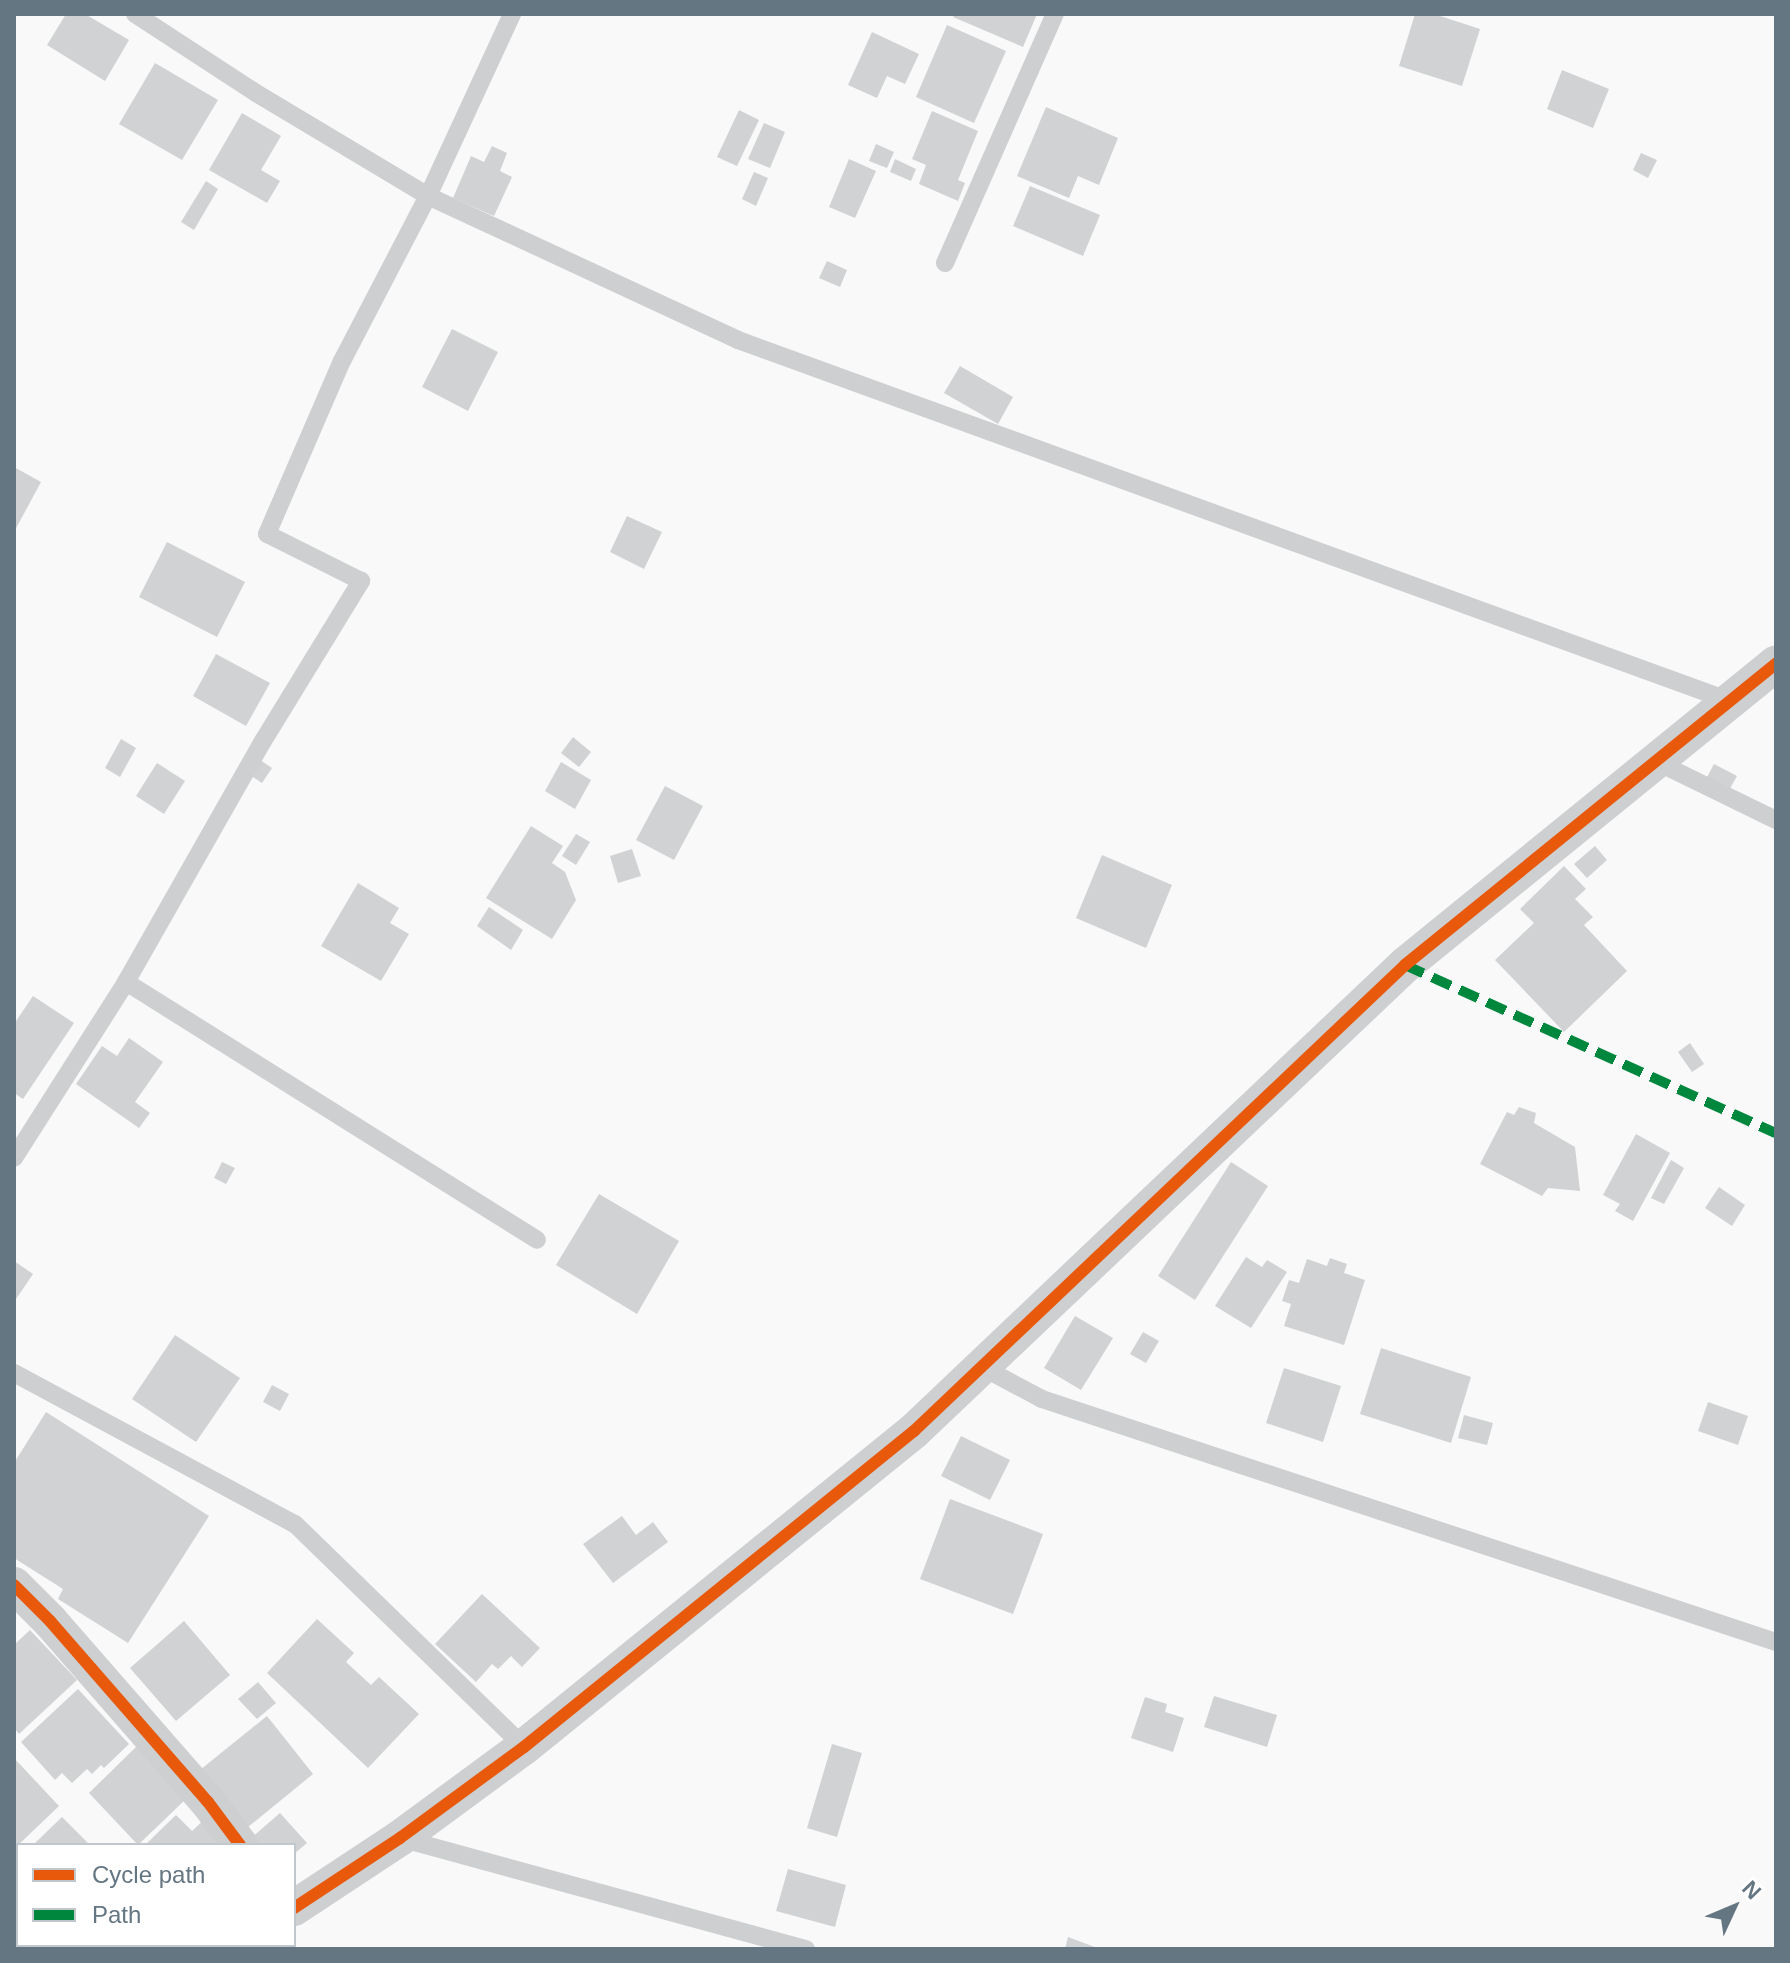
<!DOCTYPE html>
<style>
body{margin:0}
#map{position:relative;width:1790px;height:1963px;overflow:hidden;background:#f9f9f9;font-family:Helvetica,sans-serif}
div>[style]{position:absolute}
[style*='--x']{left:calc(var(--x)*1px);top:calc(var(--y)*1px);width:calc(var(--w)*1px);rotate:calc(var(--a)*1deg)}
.building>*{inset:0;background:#d0d2d3}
.service>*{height:18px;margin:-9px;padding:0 9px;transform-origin:9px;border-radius:9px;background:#cecfd0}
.minor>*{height:36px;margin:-18px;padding:0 18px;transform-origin:18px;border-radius:18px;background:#cecfd0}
.quiet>*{height:10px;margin-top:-5px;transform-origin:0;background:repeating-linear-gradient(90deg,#00873e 0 20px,transparent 0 30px)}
.cycleway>*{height:12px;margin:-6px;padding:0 6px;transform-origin:6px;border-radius:6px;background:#e8590c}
span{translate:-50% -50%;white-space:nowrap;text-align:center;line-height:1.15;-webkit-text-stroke:8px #fff;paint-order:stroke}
.frame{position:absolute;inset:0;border:16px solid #657683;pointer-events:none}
.legend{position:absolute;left:16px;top:1843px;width:280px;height:104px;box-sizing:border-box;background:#fff;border:2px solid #c1c8cd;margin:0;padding:10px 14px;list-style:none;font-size:24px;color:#657683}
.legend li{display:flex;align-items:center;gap:16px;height:40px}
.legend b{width:40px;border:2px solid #c1c8cd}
.north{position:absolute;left:1694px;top:1867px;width:80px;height:80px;-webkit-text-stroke:6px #fff;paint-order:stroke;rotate:46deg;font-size:22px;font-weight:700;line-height:32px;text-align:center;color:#657683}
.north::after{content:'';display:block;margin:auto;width:28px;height:36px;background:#657683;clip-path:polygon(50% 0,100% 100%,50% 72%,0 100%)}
</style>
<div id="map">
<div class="building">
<i style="clip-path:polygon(66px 14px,85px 14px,129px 40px,105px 81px,47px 45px)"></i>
<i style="clip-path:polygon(955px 14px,1037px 14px,1023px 47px,953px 17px)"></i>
<i style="clip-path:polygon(1415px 14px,1434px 14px,1480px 29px,1462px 86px,1399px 66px)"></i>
<i style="clip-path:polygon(947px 25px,1006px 51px,974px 123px,916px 97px)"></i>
<i style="clip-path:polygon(872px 32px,919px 54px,905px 84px,887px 76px,877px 98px,848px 85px)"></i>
<i style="clip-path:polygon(155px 63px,218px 100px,182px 160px,119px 124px)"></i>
<i style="clip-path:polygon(1562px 70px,1609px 89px,1593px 128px,1547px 109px)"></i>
<i style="clip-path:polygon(1046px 107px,1118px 138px,1099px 185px,1078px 176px,1069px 198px,1017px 176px)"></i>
<i style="clip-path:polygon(739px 110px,759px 120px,737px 166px,717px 157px)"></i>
<i style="clip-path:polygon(932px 111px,978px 131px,958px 180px,965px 183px,958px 201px,919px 184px,926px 165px,912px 159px)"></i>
<i style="clip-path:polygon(242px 113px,281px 136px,261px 170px,280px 181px,267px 203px,209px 170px)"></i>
<i style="clip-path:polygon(764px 123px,785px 132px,770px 168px,748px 159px)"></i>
<i style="clip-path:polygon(876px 144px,894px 152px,887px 168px,869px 161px)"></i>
<i style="clip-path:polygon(492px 146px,507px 153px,500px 171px,512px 177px,494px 216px,453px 198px,471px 156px,484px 162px)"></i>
<i style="clip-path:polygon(1641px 153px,1657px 160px,1648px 178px,1633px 170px)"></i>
<i style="clip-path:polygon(849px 159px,876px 171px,855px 218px,829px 207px)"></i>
<i style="clip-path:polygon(895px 159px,916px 169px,911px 181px,890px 172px)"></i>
<i style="clip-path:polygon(754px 172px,768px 178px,756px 206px,742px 199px)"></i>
<i style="clip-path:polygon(206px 181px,218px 189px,194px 230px,181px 222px)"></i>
<i style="clip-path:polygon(1030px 186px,1100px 215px,1083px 256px,1013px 226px)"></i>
<i style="clip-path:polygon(827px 261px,847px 270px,840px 287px,819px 278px)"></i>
<i style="clip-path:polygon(452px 329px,498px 352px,468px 411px,422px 387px)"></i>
<i style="clip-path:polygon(960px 366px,1013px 397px,998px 424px,944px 393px)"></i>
<i style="clip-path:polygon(14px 467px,41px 482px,14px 532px)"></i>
<i style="clip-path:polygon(627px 516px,662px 532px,644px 569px,610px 552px)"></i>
<i style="clip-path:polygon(167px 542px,245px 582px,217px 637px,139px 597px)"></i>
<i style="clip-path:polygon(216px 654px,270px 683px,246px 726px,193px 696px)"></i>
<i style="clip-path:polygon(573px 737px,591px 752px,579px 767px,561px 753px)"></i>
<i style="clip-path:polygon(121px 739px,136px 748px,120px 777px,105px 768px)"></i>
<i style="clip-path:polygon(260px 760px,272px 768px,262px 783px,250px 775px)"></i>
<i style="clip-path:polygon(561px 762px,591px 780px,575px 809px,545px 791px)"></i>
<i style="clip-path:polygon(157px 763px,185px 781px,164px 814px,136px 796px)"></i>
<i style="clip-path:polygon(1714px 764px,1737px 776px,1728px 792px,1706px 779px)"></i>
<i style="clip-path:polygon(665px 786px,703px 806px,674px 860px,636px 840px)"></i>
<i style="clip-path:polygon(531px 826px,563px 846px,552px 863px,565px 872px,576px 900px,552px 939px,486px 898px)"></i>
<i style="clip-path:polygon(576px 834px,590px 842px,576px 865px,562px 856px)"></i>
<i style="clip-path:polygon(1595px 846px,1607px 860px,1587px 878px,1574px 864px)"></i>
<i style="clip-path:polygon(632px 849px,641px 876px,618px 883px,610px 856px)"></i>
<i style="clip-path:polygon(1102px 855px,1172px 885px,1146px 948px,1076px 918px)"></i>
<i style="clip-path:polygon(1564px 866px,1586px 889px,1575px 899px,1593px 917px,1584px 925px,1627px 971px,1564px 1032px,1495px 960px,1534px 923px,1520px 909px)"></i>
<i style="clip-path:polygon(358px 883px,399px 908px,390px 923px,409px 934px,381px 981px,321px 946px)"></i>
<i style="clip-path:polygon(489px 907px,523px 930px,511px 950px,477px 926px)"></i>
<i style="clip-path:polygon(33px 996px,74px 1023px,23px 1099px,14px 1093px,14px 1024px)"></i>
<i style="clip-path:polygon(129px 1038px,163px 1062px,135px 1102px,150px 1113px,139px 1128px,76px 1084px,102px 1046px,117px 1056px)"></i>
<i style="clip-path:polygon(1690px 1043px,1704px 1064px,1692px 1072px,1678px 1052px)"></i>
<i style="clip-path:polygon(1519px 1107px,1536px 1113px,1534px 1123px,1575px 1147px,1580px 1191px,1548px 1188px,1542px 1196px,1480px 1164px,1507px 1112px,1514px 1115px)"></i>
<i style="clip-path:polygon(1636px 1134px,1670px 1153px,1633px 1221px,1615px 1211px,1620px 1204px,1603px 1195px)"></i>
<i style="clip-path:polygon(1671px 1160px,1684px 1168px,1664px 1204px,1651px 1198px)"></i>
<i style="clip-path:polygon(222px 1162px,235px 1168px,226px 1184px,214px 1178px)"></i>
<i style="clip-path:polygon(1231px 1162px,1268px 1186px,1195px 1300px,1158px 1276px)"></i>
<i style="clip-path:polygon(1719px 1187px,1745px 1205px,1732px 1226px,1705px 1208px)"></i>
<i style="clip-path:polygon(599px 1194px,679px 1241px,637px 1314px,556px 1265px)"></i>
<i style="clip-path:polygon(1246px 1257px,1262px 1267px,1267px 1260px,1287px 1272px,1251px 1328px,1215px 1306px)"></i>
<i style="clip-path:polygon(1330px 1258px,1347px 1264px,1344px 1273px,1365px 1280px,1344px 1345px,1284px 1326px,1291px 1304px,1282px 1301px,1289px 1280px,1299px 1283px,1307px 1259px,1327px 1266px)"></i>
<i style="clip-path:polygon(14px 1261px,33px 1274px,14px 1302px)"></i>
<i style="clip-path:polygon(1075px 1316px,1113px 1338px,1081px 1390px,1044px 1368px)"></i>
<i style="clip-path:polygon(1143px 1332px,1159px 1341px,1146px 1363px,1130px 1354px)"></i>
<i style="clip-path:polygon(175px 1335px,240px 1378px,196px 1442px,132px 1399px)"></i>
<i style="clip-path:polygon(1381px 1348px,1471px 1377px,1451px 1443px,1360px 1414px)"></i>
<i style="clip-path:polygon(1284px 1368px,1341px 1386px,1323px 1442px,1266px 1423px)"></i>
<i style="clip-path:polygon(272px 1385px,289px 1394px,280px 1411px,263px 1402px)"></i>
<i style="clip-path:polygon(1708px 1402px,1748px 1416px,1738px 1445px,1698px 1431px)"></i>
<i style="clip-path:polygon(46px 1412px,209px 1516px,128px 1643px,58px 1599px,63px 1589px,14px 1558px,14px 1463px)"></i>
<i style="clip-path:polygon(1464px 1415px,1493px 1423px,1487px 1445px,1458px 1438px)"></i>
<i style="clip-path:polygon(961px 1436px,1010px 1460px,990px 1500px,941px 1476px)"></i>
<i style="clip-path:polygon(950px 1499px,1043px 1534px,1013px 1614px,920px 1579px)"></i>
<i style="clip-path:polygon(622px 1516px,636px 1535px,653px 1522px,668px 1542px,613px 1583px,583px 1544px)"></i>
<i style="clip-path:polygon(482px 1594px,540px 1648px,522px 1667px,511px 1656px,498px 1669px,492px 1664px,476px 1682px,435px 1644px)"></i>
<i style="clip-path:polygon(317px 1619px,354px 1653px,346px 1662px,371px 1685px,379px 1677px,419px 1714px,368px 1768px,267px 1673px)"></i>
<i style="clip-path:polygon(184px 1621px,230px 1675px,176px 1721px,130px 1668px)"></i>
<i style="clip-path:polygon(30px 1630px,77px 1680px,19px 1734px,14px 1728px,14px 1645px)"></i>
<i style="clip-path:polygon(258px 1682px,276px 1703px,257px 1719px,238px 1699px)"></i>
<i style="clip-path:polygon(78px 1689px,129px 1744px,104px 1768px,101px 1765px,92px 1774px,87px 1769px,72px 1783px,62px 1773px,55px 1780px,21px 1742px)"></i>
<i style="clip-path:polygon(1214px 1696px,1277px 1715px,1267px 1747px,1204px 1727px)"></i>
<i style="clip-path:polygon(1145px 1697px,1167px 1704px,1165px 1712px,1184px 1718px,1173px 1752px,1131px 1738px)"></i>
<i style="clip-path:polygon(267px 1716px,313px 1774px,242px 1832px,195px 1774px)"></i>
<i style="clip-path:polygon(832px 1744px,862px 1753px,837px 1837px,807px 1828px)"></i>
<i style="clip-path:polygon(138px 1745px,188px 1797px,138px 1845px,89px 1793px)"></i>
<i style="clip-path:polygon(14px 1758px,59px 1806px,14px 1849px)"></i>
<i style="clip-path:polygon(280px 1813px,307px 1843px,294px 1854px,294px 1845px,257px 1845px,251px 1838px)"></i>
<i style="clip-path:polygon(176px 1815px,192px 1831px,206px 1818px,229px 1845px,145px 1845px)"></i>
<i style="clip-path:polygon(62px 1817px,90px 1845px,33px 1845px)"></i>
<i style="clip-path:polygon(788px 1869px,846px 1885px,835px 1927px,776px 1911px)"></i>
<i style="clip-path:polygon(1068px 1937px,1100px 1949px,1065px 1949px)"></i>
<i style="clip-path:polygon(95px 1945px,135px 1945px,131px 1949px,99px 1949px)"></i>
</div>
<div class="service">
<i style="--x:135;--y:14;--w:145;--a:33.1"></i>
<i style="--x:256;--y:93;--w:200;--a:30.9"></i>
<i style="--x:428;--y:196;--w:342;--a:24.9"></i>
<i style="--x:738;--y:340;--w:1052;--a:20"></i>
<i style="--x:945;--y:263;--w:272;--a:-66.2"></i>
<i style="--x:1657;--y:762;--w:132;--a:26"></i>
<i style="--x:126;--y:982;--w:485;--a:32.1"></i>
<i style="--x:14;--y:1158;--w:209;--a:-57.5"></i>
<i style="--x:126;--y:982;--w:277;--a:-60.4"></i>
<i style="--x:263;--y:741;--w:188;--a:-58.5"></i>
<i style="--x:361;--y:581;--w:105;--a:-153.4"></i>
<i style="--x:267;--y:534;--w:189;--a:-66.6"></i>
<i style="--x:342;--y:361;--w:186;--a:-62.5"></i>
<i style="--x:428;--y:196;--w:200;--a:-65.2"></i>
<i style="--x:982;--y:1367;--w:68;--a:28.1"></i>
<i style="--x:1042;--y:1399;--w:773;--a:18.32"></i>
<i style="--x:14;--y:1373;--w:319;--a:28.3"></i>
<i style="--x:295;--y:1524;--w:320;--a:44.2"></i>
<i style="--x:400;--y:1838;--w:421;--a:15.3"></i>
</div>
<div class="minor">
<i style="--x:14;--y:1585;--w:51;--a:45"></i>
<i style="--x:50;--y:1621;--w:240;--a:48.9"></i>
<i style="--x:208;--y:1802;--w:54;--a:53.3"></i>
<i style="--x:294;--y:1908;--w:127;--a:-33.4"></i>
<i style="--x:400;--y:1838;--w:154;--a:-36.3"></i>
<i style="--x:524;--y:1747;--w:502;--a:-39.02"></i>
<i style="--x:914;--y:1431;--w:677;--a:-43.5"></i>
<i style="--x:1405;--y:965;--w:478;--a:-39.1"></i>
<i style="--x:236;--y:1949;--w:7;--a:-34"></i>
</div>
<div class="quiet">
<i style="--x:1405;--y:965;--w:407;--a:24.4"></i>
</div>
<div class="cycleway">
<i style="--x:14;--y:1585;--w:51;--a:45"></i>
<i style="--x:50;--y:1621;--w:240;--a:48.9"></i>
<i style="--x:208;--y:1802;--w:54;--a:53.3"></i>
<i style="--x:294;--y:1908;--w:127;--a:-33.4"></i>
<i style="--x:400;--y:1838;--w:154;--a:-36.3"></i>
<i style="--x:524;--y:1747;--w:502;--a:-39.02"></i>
<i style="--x:914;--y:1431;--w:677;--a:-43.5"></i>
<i style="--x:1405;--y:965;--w:478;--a:-39.1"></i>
</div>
<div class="frame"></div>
<ul class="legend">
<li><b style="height:10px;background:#e8590c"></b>Cycle path</li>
<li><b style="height:10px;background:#00873e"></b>Path</li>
</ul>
<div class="north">N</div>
</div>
